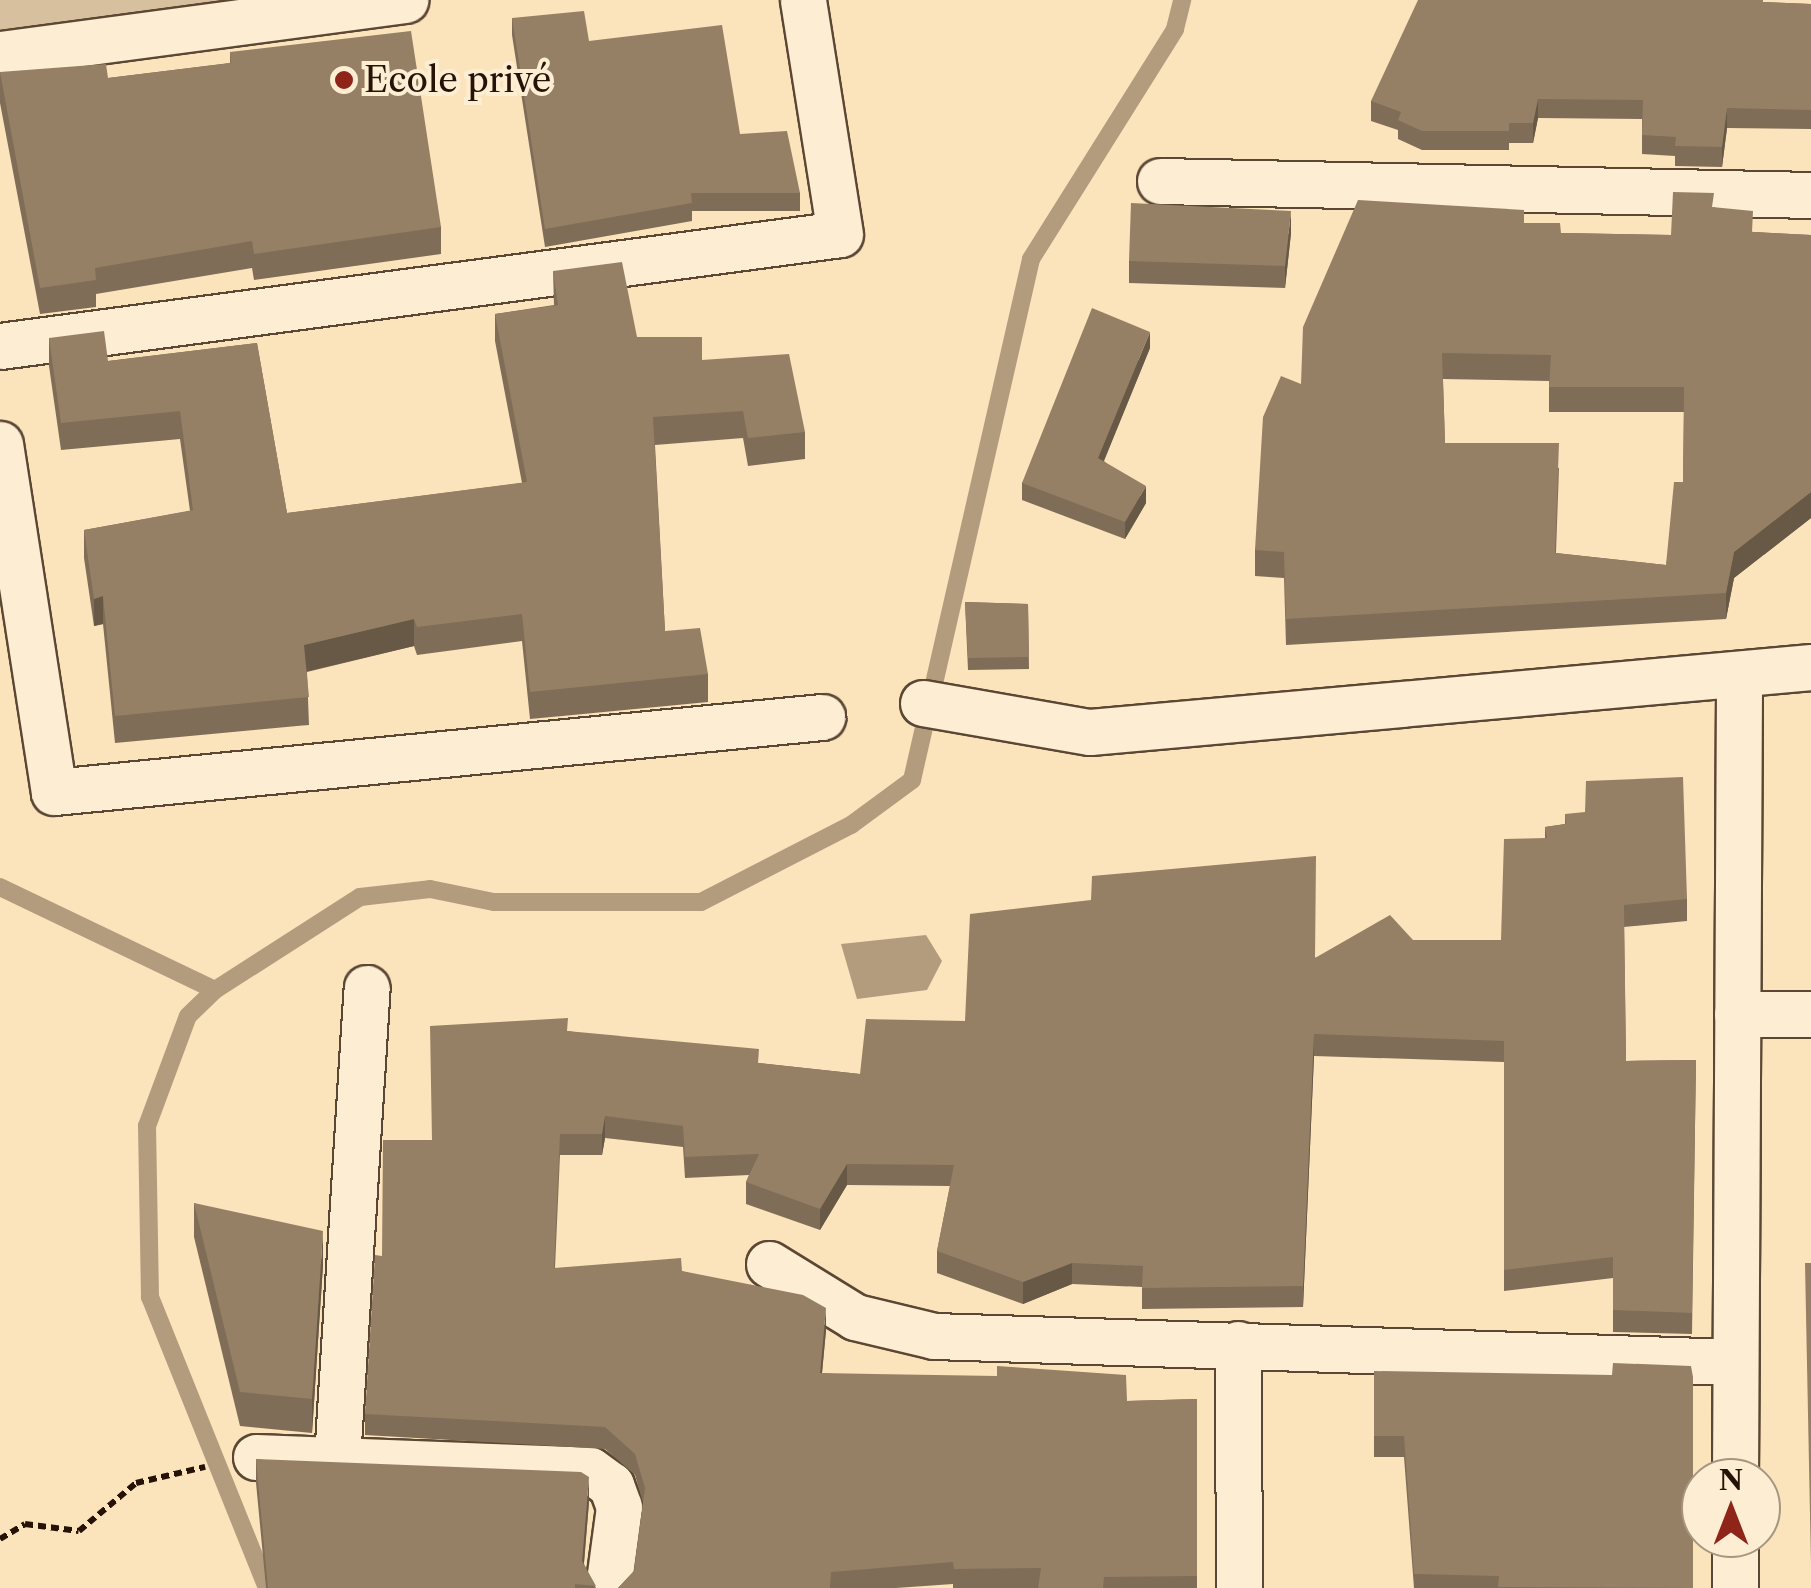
<!DOCTYPE html>
<meta charset="utf-8">
<style>
body{margin:0}
#map{position:relative;width:1811px;height:1588px;overflow:hidden;background:#fbe3bc;font-family:"Libre Caslon Text",serif}
div>[style]{position:absolute}
[style*='--x']{left:calc(var(--x)*1px);top:calc(var(--y)*1px);width:calc(var(--w)*1px);rotate:calc(var(--a)*1deg)}
.green>*{inset:0;background:#d7c09d}
.water>*{inset:0;background:#b39c7e}
.stream>*{height:18px;margin:-9px;padding:0 9px;transform-origin:9px;border-radius:9px;background:#b39c7e}
.path>*{height:6px;margin-top:-3px;transform-origin:0;background:repeating-linear-gradient(90deg,#261307 0 8px,transparent 0 13px)}
.roads{filter:drop-shadow(2px 0 #5b4734) drop-shadow(-2px 0 #5b4734) drop-shadow(0 2px #5b4734) drop-shadow(0 -2px #5b4734)}
.minor>*{height:45px;margin:-22.5px;padding:0 22.5px;transform-origin:22.5px;border-radius:22.5px;background:#fcedd3}
.wall>*{inset:0;background:#806d57}
.shaded-wall>*{inset:0;background:#685947}
.building>*{inset:0;background:#957f65}
.dots>*{width:28px;height:28px;translate:-50% -50%;box-sizing:border-box;border:5px solid #fcedd3;border-radius:50%}
span{translate:-50% -50%;white-space:nowrap;text-align:center;line-height:1.15;-webkit-text-stroke:8px #fcedd3;paint-order:stroke}
.poi-label{font-size:35px;color:#261307}
.left{translate:0 -50%;text-align:left}
.north{position:absolute;left:1681px;top:1458px;width:100px;height:100px;box-sizing:border-box;background:#fcedd3;border:2px solid #a69681;border-radius:50%;rotate:0deg;font-size:28px;font-weight:700;line-height:40px;text-align:center;color:#261307}
.north::after{content:'';display:block;margin:auto;width:35px;height:45px;background:#8f2418;clip-path:polygon(50% 0,100% 100%,50% 72%,0 100%)}
</style>
<div id="map">
<div class="green">
<i style="clip-path:polygon(0 0,290px 0,0 46px)"></i>
</div>
<div class="water">
<i style="clip-path:polygon(926px 935px,942px 961px,927px 990px,857px 999px,841px 944px)"></i>
</div>
<div class="stream">
<i style="--x:0;--y:887;--w:238;--a:25.6"></i>
<i style="--x:267;--y:1588;--w:314;--a:-111.9"></i>
<i style="--x:150;--y:1297;--w:171;--a:-91"></i>
<i style="--x:147;--y:1126;--w:117;--a:-69.6"></i>
<i style="--x:188;--y:1016;--w:37;--a:-44"></i>
<i style="--x:215;--y:990;--w:172;--a:-32.7"></i>
<i style="--x:360;--y:897;--w:70;--a:-6.5"></i>
<i style="--x:430;--y:889;--w:65;--a:11.5"></i>
<i style="--x:494;--y:902;--w:207;--a:0"></i>
<i style="--x:701;--y:902;--w:169;--a:-27.2"></i>
<i style="--x:851;--y:825;--w:76;--a:-36.4"></i>
<i style="--x:912;--y:780;--w:534;--a:-77.13"></i>
<i style="--x:1031;--y:259;--w:271;--a:-57.9"></i>
<i style="--x:1175;--y:29;--w:30;--a:-76"></i>
</div>
<div class="path">
<i style="--x:0;--y:1539;--w:29;--a:-31"></i>
<i style="--x:25;--y:1524;--w:54;--a:7.4"></i>
<i style="--x:79;--y:1531;--w:75;--a:-40.1"></i>
<i style="--x:136;--y:1483;--w:71;--a:-13.1"></i>
</div>
<div class="roads">
<div class="minor">
<i style="--x:0;--y:54;--w:409;--a:-7.6"></i>
<i style="--x:1160;--y:181;--w:651;--a:1.23"></i>
<i style="--x:0;--y:346;--w:847;--a:-7.59"></i>
<i style="--x:840;--y:234;--w:237;--a:-99"></i>
<i style="--x:0;--y:444;--w:352;--a:81.2"></i>
<i style="--x:54;--y:792;--w:772;--a:-5.58"></i>
<i style="--x:923;--y:703;--w:169;--a:9.9"></i>
<i style="--x:1090;--y:732;--w:724;--a:-5.15"></i>
<i style="--x:1737;--y:1014;--w:74;--a:0"></i>
<i style="--x:769;--y:1264;--w:101;--a:31.6"></i>
<i style="--x:855;--y:1317;--w:81;--a:13.5"></i>
<i style="--x:934;--y:1336;--w:801;--a:1.86"></i>
<i style="--x:1238;--y:1344;--w:244;--a:89.8"></i>
<i style="--x:256;--y:1457;--w:334;--a:2.2"></i>
<i style="--x:590;--y:1470;--w:26;--a:36"></i>
<i style="--x:611;--y:1485;--w:23;--a:70"></i>
<i style="--x:619;--y:1507;--w:82;--a:97.7"></i>
<i style="--x:337;--y:1459;--w:472;--a:-86.4"></i>
<i style="--x:1735;--y:1478;--w:804;--a:-89.71"></i>
<i style="--x:1735;--y:1588;--w:50;--a:-90"></i>
</div>
</div>
<div class="wall">
<i style="clip-path:polygon(1763px 2px,1811px 4px,1811px 129px,1727px 128px,1722px 167px,1675px 166px,1675px 156px,1642px 154px,1642px 119px,1538px 118px,1533px 143px,1509px 143px,1509px 150px,1422px 150px,1398px 139px,1398px 130px,1371px 121px,1371px 101px)"></i>
<i style="clip-path:polygon(512px 18px,589px 41px,740px 134px,800px 193px,800px 211px,692px 211px,692px 221px,545px 247px,512px 35px)"></i>
<i style="clip-path:polygon(230px 52px,441px 227px,441px 254px,254px 280px,252px 268px,96px 294px,96px 307px,40px 314px,0 103px,0 72px,108px 78px,230px 63px)"></i>
<i style="clip-path:polygon(evenodd,1714px 207px,1753px 232px,1811px 235px,1811px 518px,1734px 578px,1726px 619px,1286px 645px,1284px 578px,1255px 576px,1255px 550px,1301px 384px,1524px 223px,1561px 233px,1671px 235px,1714px 207px,1443px 379px,1549px 381px,1549px 412px,1684px 412px,1683px 482px,1666px 565px,1556px 553px,1559px 468px,1445px 443px,1443px 379px)"></i>
<i style="clip-path:polygon(1291px 233px,1285px 288px,1129px 283px,1129px 261px)"></i>
<i style="clip-path:polygon(553px 271px,637px 337px,702px 360px,805px 432px,805px 459px,748px 466px,743px 438px,655px 445px,665px 631px,708px 674px,708px 702px,530px 719px,522px 641px,417px 655px,414px 646px,307px 672px,309px 725px,115px 743px,103px 624px,94px 626px,84px 558px,84px 530px,190px 511px,180px 439px,61px 450px,49px 366px,49px 338px,108px 361px,257px 343px,287px 513px,522px 483px,495px 341px,495px 314px,554px 305px)"></i>
<i style="clip-path:polygon(1150px 348px,1104px 461px,1146px 503px,1125px 539px,1022px 500px,1022px 483px)"></i>
<i style="clip-path:polygon(965px 602px,1028px 604px,1029px 669px,968px 670px)"></i>
<i style="clip-path:polygon(1565px 814px,1687px 899px,1687px 921px,1624px 927px,1626px 1061px,1696px 1060px,1692px 1334px,1613px 1332px,1613px 1278px,1504px 1291px,1504px 1062px,1314px 1056px,1303px 1307px,1142px 1309px,1142px 1287px,1072px 1284px,1023px 1304px,937px 1273px,937px 1251px,950px 1186px,847px 1185px,820px 1230px,746px 1204px,746px 1182px,749px 1175px,685px 1178px,683px 1147px,605px 1138px,602px 1155px,560px 1155px,555px 1268px,682px 1271px,826px 1330px,822px 1373px,1127px 1401px,1197px 1399px,1197px 1588px,953px 1588px,953px 1584px,896px 1588px,618px 1588px,634px 1571px,643px 1503px,635px 1475px,605px 1449px,365px 1435px,365px 1414px,382px 1256px,432px 1140px,568px 1031px,759px 1063px,860px 1074px,965px 1021px,1413px 940px,1501px 940px,1545px 838px,1545px 827px,1565px 824px)"></i>
<i style="clip-path:polygon(194px 1203px,323px 1265px,312px 1433px,240px 1426px,194px 1237px)"></i>
<i style="clip-path:polygon(1374px 1371px,1693px 1588px,1414px 1588px,1404px 1457px,1374px 1457px)"></i>
<i style="clip-path:polygon(256px 1459px,589px 1502px,584px 1564px,596px 1588px,266px 1588px,256px 1483px)"></i>
</div>
<div class="shaded-wall">
<i style="clip-path:polygon(1538px 99px,1538px 118px,1533px 143px,1533px 123px)"></i>
<i style="clip-path:polygon(1727px 108px,1727px 128px,1722px 167px,1722px 147px)"></i>
<i style="clip-path:polygon(1291px 211px,1291px 233px,1285px 288px,1285px 266px)"></i>
<i style="clip-path:polygon(1150px 332px,1150px 348px,1098px 475px,1098px 458px)"></i>
<i style="clip-path:polygon(1146px 486px,1146px 503px,1125px 539px,1125px 522px)"></i>
<i style="clip-path:polygon(1811px 492px,1811px 518px,1734px 578px,1726px 619px,1726px 593px,1734px 552px)"></i>
<i style="clip-path:polygon(103px 596px,103px 624px,94px 626px,94px 599px)"></i>
<i style="clip-path:polygon(414px 619px,414px 646px,304px 672px,304px 645px)"></i>
<i style="clip-path:polygon(1314px 1034px,1314px 1056px,1303px 1307px,1303px 1286px)"></i>
<i style="clip-path:polygon(605px 1116px,605px 1138px,602px 1155px,602px 1134px)"></i>
<i style="clip-path:polygon(847px 1164px,847px 1185px,820px 1230px,820px 1209px)"></i>
<i style="clip-path:polygon(323px 1231px,323px 1265px,312px 1433px,312px 1399px)"></i>
<i style="clip-path:polygon(1072px 1263px,1072px 1284px,1023px 1304px,1023px 1282px)"></i>
<i style="clip-path:polygon(826px 1308px,826px 1330px,820px 1394px,820px 1373px)"></i>
<i style="clip-path:polygon(589px 1477px,589px 1502px,582px 1585px,582px 1561px)"></i>
</div>
<div class="building">
<i style="clip-path:polygon(1418px 0,1763px 0,1763px 2px,1811px 4px,1811px 110px,1727px 108px,1722px 147px,1675px 146px,1676px 137px,1642px 135px,1643px 100px,1538px 99px,1533px 123px,1509px 123px,1509px 131px,1422px 131px,1398px 120px,1401px 112px,1371px 101px)"></i>
<i style="clip-path:polygon(584px 11px,589px 41px,722px 25px,740px 134px,787px 131px,800px 193px,691px 193px,692px 203px,545px 229px,512px 18px)"></i>
<i style="clip-path:polygon(411px 31px,441px 227px,254px 254px,252px 241px,95px 268px,96px 280px,40px 288px,0 72px,106px 64px,108px 78px,231px 63px,230px 52px)"></i>
<i style="clip-path:polygon(evenodd,1673px 192px,1714px 193px,1712px 207px,1753px 211px,1752px 232px,1811px 235px,1811px 492px,1734px 552px,1726px 593px,1286px 619px,1284px 552px,1255px 550px,1263px 417px,1281px 376px,1301px 384px,1303px 327px,1358px 200px,1524px 210px,1524px 223px,1560px 223px,1561px 233px,1671px 235px,1673px 192px,1442px 353px,1551px 355px,1549px 387px,1684px 387px,1683px 482px,1674px 482px,1666px 565px,1555px 553px,1559px 443px,1445px 443px,1442px 353px)"></i>
<i style="clip-path:polygon(1131px 203px,1291px 211px,1285px 266px,1129px 261px)"></i>
<i style="clip-path:polygon(622px 262px,637px 337px,702px 337px,702px 360px,789px 354px,805px 432px,748px 438px,743px 411px,653px 417px,665px 631px,700px 628px,708px 674px,530px 692px,522px 614px,417px 627px,414px 619px,304px 645px,309px 697px,115px 716px,103px 596px,94px 599px,84px 530px,193px 510px,180px 411px,61px 423px,49px 338px,104px 331px,108px 361px,257px 343px,287px 513px,527px 482px,495px 314px,558px 305px,553px 271px)"></i>
<i style="clip-path:polygon(1092px 308px,1150px 332px,1098px 458px,1146px 486px,1125px 522px,1022px 483px)"></i>
<i style="clip-path:polygon(965px 602px,1028px 604px,1029px 657px,968px 658px)"></i>
<i style="clip-path:polygon(1683px 777px,1687px 899px,1624px 905px,1626px 1061px,1696px 1060px,1692px 1313px,1613px 1310px,1613px 1257px,1504px 1270px,1504px 1041px,1314px 1034px,1303px 1286px,1142px 1288px,1143px 1266px,1072px 1263px,1023px 1282px,937px 1251px,954px 1165px,847px 1164px,820px 1209px,746px 1182px,759px 1154px,685px 1157px,683px 1126px,605px 1116px,602px 1134px,560px 1134px,554px 1268px,681px 1258px,682px 1271px,803px 1295px,826px 1308px,820px 1373px,997px 1376px,997px 1366px,1126px 1375px,1127px 1401px,1197px 1399px,1197px 1576px,1104px 1577px,1103px 1588px,1038px 1588px,1041px 1568px,954px 1569px,953px 1562px,831px 1572px,830px 1588px,618px 1588px,634px 1571px,645px 1488px,635px 1454px,605px 1427px,365px 1414px,375px 1255px,382px 1256px,383px 1140px,432px 1140px,430px 1026px,568px 1018px,567px 1031px,759px 1049px,758px 1063px,860px 1074px,866px 1019px,965px 1021px,970px 914px,1091px 900px,1092px 876px,1316px 856px,1315px 958px,1390px 915px,1413px 940px,1501px 940px,1504px 839px,1547px 838px,1545px 827px,1566px 824px,1565px 814px,1585px 812px,1586px 781px)"></i>
<i style="clip-path:polygon(194px 1203px,323px 1231px,312px 1399px,240px 1392px)"></i>
<i style="clip-path:polygon(1805px 1263px,1811px 1263px,1811px 1564px)"></i>
<i style="clip-path:polygon(1613px 1363px,1691px 1366px,1693px 1377px,1693px 1588px,1498px 1587px,1499px 1576px,1414px 1574px,1404px 1436px,1374px 1436px,1374px 1371px,1612px 1375px)"></i>
<i style="clip-path:polygon(256px 1459px,581px 1472px,589px 1477px,582px 1561px,596px 1586px,575px 1584px,575px 1588px,268px 1588px)"></i>
</div>
<div class="dots">
<i style="left:344px;top:80px;background:#8f2418"></i>
</div>
<div class="poi-label">
<span class="left" style="left:364px;top:80px">Ecole privé</span>
</div>
<div class="north">N</div>
</div>
